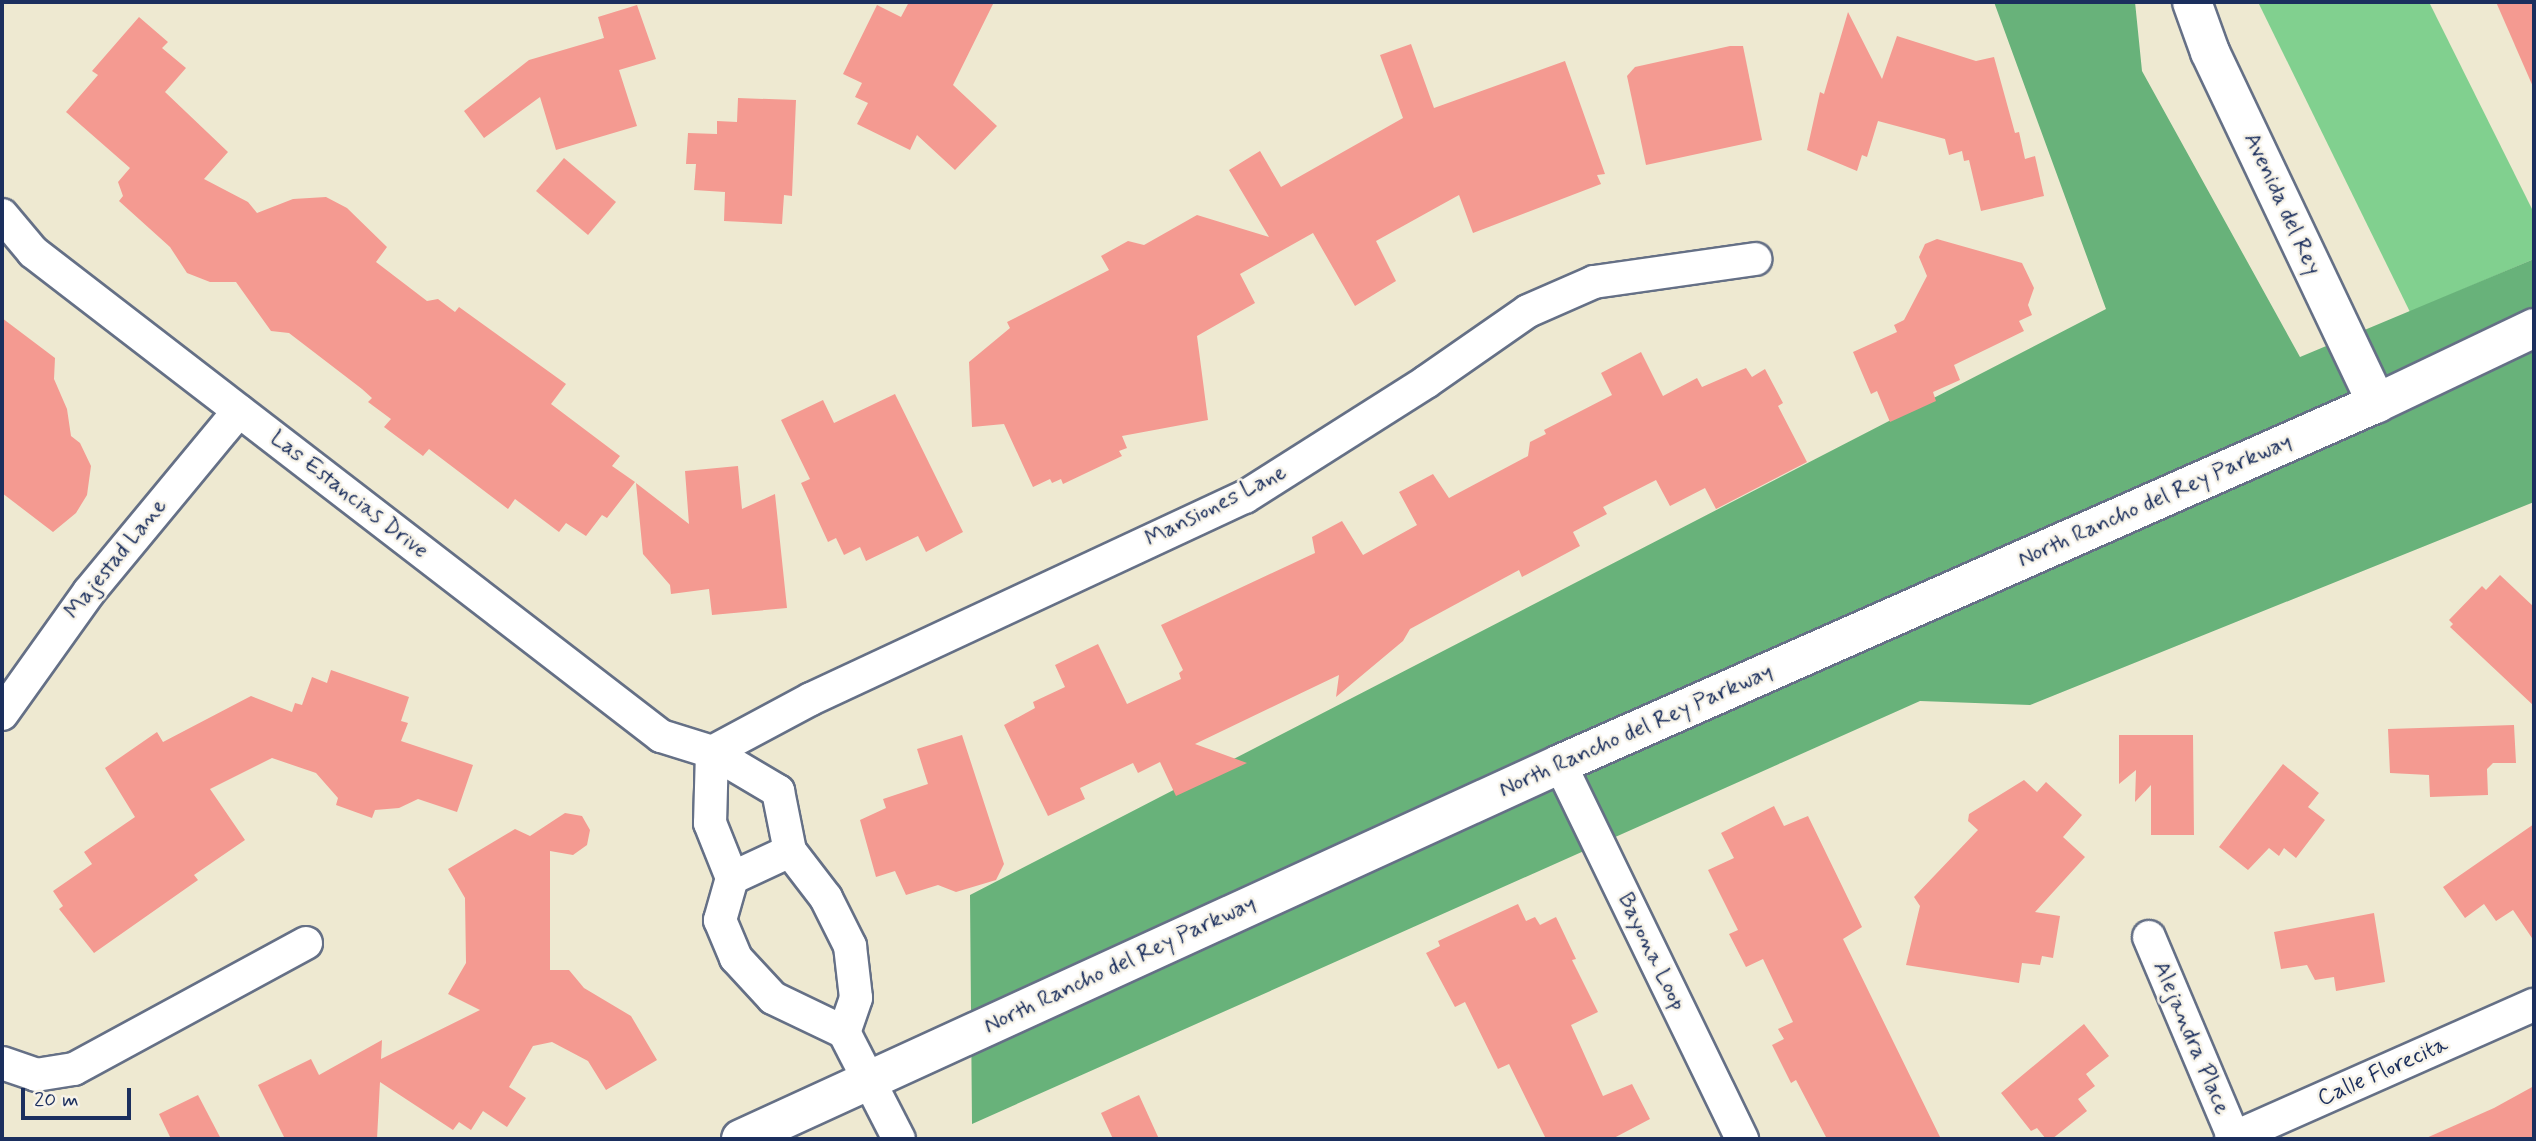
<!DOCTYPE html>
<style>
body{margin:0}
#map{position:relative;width:2536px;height:1141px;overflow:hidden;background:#eee9d1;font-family:Mynerve,sans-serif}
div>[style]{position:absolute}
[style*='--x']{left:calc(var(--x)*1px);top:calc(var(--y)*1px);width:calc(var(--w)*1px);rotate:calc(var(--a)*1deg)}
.green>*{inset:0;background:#81d08f}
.forest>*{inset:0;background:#68b27a}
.building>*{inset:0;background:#f49a91}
.roads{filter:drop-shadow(2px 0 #657086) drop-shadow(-2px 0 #657086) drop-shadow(0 2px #657086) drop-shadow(0 -2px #657086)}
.minor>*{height:32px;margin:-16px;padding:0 16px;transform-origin:16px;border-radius:16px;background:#fff}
.tertiary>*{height:38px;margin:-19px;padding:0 19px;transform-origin:19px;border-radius:19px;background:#fff}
span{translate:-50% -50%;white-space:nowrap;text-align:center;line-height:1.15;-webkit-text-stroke:5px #f7f3e8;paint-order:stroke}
.street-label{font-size:23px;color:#1b2f5e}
.frame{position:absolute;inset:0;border:4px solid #1b2f5e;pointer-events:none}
.scale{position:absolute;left:21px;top:1088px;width:110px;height:32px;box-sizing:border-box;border:4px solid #1b2f5e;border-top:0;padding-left:9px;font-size:21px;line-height:24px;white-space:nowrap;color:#1b2f5e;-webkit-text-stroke:5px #f7f3e8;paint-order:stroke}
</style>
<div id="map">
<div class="green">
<i style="clip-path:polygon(2258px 2px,2429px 2px,2534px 213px,2534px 259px,2410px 312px)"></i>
</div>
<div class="forest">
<i style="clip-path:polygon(1994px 2px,2135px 2px,2142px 71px,2300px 357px,2534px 259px,2534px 502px,2030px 705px,1920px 701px,972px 1124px,970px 895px,2106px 309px)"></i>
</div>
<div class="building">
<i style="clip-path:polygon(909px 2px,994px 2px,953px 85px,997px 126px,955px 170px,917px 135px,910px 150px,857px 124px,868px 103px,855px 97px,862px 83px,843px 74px,877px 5px,901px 17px)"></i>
<i style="clip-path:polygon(2496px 2px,2534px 2px,2534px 89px)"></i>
<i style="clip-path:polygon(637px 5px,656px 59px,619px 70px,637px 126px,556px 150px,540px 97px,484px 138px,464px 111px,529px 60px,604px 38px,598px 17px)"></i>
<i style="clip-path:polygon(1848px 12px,1882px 79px,1897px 36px,1976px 61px,1994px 57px,2015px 133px,2019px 132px,2025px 159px,2035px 156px,2044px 196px,1981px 211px,1969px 160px,1964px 161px,1962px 151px,1949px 155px,1945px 139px,1878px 121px,1867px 157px,1862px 155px,1857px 171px,1807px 150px,1820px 92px,1824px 94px)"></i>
<i style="clip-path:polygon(139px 17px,168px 42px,162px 48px,186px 68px,165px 92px,228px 152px,204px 179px,248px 202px,257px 213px,293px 199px,326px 197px,347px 208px,387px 247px,376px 262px,427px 301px,438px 299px,455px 312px,459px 307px,566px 384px,551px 404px,620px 456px,612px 466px,635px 482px,607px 518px,602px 515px,586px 536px,566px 523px,559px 532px,515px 499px,508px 509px,429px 449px,423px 456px,384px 427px,391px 419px,368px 402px,372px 398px,362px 389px,289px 333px,271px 331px,236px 282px,210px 282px,187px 273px,170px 247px,119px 201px,123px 196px,118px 182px,130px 168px,66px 112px,98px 75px,92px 71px)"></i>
<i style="clip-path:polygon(1411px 44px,1434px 108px,1565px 61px,1605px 174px,1597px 175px,1601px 184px,1473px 233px,1459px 195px,1376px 241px,1396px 281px,1355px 306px,1313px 233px,1240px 274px,1255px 303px,1197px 336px,1208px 420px,1122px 436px,1127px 448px,1119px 451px,1122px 456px,1063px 484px,1061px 479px,1052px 483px,1050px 479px,1033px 487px,1004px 424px,972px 427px,969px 362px,1010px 328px,1007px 322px,1109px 270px,1101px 256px,1128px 241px,1144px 245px,1197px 215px,1269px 237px,1229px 170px,1260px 151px,1281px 187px,1403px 118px,1380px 55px)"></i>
<i style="clip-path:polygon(1730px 46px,1743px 46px,1762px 140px,1646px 165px,1627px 76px,1635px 67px)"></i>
<i style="clip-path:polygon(738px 98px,796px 100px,792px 196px,784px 195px,782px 224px,724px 221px,725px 192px,694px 190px,696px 164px,686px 164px,688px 133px,717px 134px,717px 121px,737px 122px)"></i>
<i style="clip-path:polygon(564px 158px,616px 202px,588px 235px,536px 191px)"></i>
<i style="clip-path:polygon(1937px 239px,2022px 263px,2034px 288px,2028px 305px,2032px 315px,2019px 321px,2024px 331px,1954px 365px,1960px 380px,1933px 392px,1936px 401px,1890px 422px,1877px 391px,1871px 394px,1853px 352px,1897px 332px,1894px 325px,1904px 320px,1927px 276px,1919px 257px,1925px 244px)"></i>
<i style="clip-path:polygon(2px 318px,55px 358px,54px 379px,67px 409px,71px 436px,80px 443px,91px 466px,87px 495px,76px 513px,53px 532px,2px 493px)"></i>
<i style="clip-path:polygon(1641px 352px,1663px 396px,1697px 378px,1702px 387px,1746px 368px,1752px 377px,1765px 369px,1783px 403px,1778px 406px,1807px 462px,1716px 509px,1705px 488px,1670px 506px,1656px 480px,1603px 507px,1607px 514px,1573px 532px,1580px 546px,1522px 577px,1519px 570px,1410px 629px,1403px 641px,1336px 697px,1339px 675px,1195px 744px,1247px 763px,1176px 796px,1160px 762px,1138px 773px,1133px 763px,1080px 788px,1085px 799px,1048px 816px,1004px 725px,1035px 708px,1033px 702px,1065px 687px,1055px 665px,1098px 644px,1127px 704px,1181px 679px,1179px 673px,1183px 670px,1161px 625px,1315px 553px,1312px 537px,1342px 521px,1363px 555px,1417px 525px,1399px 492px,1433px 474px,1449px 498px,1528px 456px,1530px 442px,1546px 434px,1544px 430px,1612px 395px,1601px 373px)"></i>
<i style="clip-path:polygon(895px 394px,963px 532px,926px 552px,918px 536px,866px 561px,860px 547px,844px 555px,836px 538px,828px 542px,801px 483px,810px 479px,781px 420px,823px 400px,834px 423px)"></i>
<i style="clip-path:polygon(738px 466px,742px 509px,775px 494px,787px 608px,712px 615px,709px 589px,671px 594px,670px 585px,643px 554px,636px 483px,689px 524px,685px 471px)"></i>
<i style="clip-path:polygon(2500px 575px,2534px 607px,2534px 706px,2450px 627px,2453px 624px,2449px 620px,2482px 586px,2486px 590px)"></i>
<i style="clip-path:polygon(331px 670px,409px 697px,401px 721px,408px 723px,401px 741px,473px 765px,457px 812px,418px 799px,399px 808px,375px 810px,372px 818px,336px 805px,338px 798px,316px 773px,272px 758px,210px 789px,245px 840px,194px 875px,198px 880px,94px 953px,59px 909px,63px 906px,53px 891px,92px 864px,84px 852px,135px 817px,105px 768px,157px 732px,163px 742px,251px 696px,292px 712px,295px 703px,302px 705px,312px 677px,327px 683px)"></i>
<i style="clip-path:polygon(2514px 725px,2516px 763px,2493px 763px,2487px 769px,2488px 795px,2430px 797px,2429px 775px,2390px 773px,2388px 729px)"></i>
<i style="clip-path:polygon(962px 735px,1004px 864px,996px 880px,956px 892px,938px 885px,906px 895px,895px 871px,876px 877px,860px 820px,886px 808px,883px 799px,928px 784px,917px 749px)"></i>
<i style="clip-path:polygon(2119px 735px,2193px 735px,2194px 835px,2151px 835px,2151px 785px,2135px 802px,2136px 770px,2119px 784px)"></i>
<i style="clip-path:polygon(2283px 764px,2319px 793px,2308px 807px,2325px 820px,2296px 858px,2284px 848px,2279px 856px,2269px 848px,2248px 870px,2219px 847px)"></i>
<i style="clip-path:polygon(2024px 780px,2037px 792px,2046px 782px,2082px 815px,2063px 837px,2085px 857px,2035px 912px,2060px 916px,2053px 958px,2042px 956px,2040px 965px,2022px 963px,2019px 983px,1906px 965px,1920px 906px,1914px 897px,1978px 830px,1968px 821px,1969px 814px)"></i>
<i style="clip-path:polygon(1774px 806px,1784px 826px,1808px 816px,1862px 927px,1843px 939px,1941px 1139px,1827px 1139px,1796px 1080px,1791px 1083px,1772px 1045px,1784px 1039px,1778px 1029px,1793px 1022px,1763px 959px,1746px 967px,1729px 934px,1738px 930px,1708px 870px,1734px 858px,1721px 833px)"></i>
<i style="clip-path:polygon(565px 813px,582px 816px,590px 830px,587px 845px,573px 855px,550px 851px,550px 970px,569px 970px,584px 988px,631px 1016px,657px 1060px,606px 1090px,588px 1061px,552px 1042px,533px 1046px,509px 1087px,526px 1098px,507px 1127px,483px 1111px,471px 1130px,459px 1122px,453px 1130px,380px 1082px,377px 1139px,285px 1139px,258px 1085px,311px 1059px,319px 1075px,382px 1040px,381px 1059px,480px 1010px,448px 994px,466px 963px,465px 898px,448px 869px,515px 829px,530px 836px)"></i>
<i style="clip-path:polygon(2534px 824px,2534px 941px,2513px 910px,2496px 921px,2484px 904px,2465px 918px,2443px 887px)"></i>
<i style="clip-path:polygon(1518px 904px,1526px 921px,1535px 917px,1540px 925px,1556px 917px,1576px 959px,1572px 960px,1598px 1012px,1571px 1025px,1603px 1096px,1632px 1084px,1650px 1119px,1612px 1139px,1546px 1139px,1509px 1064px,1498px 1069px,1465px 1002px,1455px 1007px,1426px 953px,1440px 946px,1438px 941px)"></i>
<i style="clip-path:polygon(2374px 913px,2385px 982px,2336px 991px,2334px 977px,2315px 980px,2307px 965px,2281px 969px,2274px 932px)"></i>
<i style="clip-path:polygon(2084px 1024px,2109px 1056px,2086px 1074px,2095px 1086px,2078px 1099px,2087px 1111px,2052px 1139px,2046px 1139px,2037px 1128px,2031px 1131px,2001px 1093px)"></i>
<i style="clip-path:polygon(2534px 1086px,2534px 1139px,2424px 1139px,2494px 1108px)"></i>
<i style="clip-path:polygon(198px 1095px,221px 1139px,171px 1139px,159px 1114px)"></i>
<i style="clip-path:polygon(1139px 1095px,1159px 1139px,1113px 1139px,1101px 1113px)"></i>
</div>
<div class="roads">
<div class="minor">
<i style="--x:2;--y:215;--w:48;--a:50"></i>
<i style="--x:33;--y:252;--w:793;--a:37.62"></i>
<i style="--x:661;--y:736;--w:53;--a:17.4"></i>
<i style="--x:712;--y:752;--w:77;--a:30.6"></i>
<i style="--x:778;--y:791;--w:61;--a:78.7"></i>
<i style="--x:790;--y:851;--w:59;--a:52.5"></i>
<i style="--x:826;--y:898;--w:54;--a:63.4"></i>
<i style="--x:850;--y:946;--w:52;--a:83.4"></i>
<i style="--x:856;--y:998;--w:36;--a:109"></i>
<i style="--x:2;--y:714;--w:150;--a:-54.5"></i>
<i style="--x:89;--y:592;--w:235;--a:-50.4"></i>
<i style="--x:712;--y:752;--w:112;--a:-28.2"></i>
<i style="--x:811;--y:699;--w:479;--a:-25"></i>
<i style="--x:1245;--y:497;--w:214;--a:-32.4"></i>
<i style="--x:1426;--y:382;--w:124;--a:-34.8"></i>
<i style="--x:1528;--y:311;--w:72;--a:-23.7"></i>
<i style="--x:1594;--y:282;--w:163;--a:-8.1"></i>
<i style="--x:712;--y:752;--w:71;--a:91.6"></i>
<i style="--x:710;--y:823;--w:59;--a:68.2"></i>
<i style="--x:732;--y:878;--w:44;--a:105.9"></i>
<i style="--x:720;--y:920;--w:41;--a:67.2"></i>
<i style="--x:736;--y:958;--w:54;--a:47.2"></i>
<i style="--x:773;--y:998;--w:79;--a:25.6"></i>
<i style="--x:844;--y:1032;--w:120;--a:62.8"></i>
<i style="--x:1560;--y:764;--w:417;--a:64.1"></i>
<i style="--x:732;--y:878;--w:64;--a:-25"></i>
<i style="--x:2149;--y:937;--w:218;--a:67.1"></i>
<i style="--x:2;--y:1063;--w:36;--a:19"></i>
<i style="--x:36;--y:1075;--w:38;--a:-9"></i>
<i style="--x:74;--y:1069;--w:264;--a:-28.5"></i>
<i style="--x:2231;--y:1139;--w:331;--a:-23.9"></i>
</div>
<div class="tertiary">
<i style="--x:2192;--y:2;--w:53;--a:70.2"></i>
<i style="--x:2210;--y:52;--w:389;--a:64.6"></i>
<i style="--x:741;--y:1139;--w:901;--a:-24.6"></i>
<i style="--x:1560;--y:764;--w:893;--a:-23.84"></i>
<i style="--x:2377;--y:403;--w:174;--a:-25.5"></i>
</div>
</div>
<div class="street-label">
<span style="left:2282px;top:204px;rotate:65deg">Avenida del Rey</span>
<span style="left:349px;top:495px;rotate:38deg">Las Estancias Drive</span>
<span style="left:2155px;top:501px;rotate:-24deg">North Rancho del Rey Parkway</span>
<span style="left:1216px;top:506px;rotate:-27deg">Mansiones Lane</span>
<span style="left:116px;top:559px;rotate:-51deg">Majestad Lane</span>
<span style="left:1636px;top:731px;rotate:-24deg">North Rancho del Rey Parkway</span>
<span style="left:1651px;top:952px;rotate:64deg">Bayona Loop</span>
<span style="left:1120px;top:965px;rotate:-25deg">North Rancho del Rey Parkway</span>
<span style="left:2191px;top:1038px;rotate:67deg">Alejandra Place</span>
<span style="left:2383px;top:1072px;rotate:-24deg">Calle Florecita</span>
</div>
<div class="frame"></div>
<div class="scale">20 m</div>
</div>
